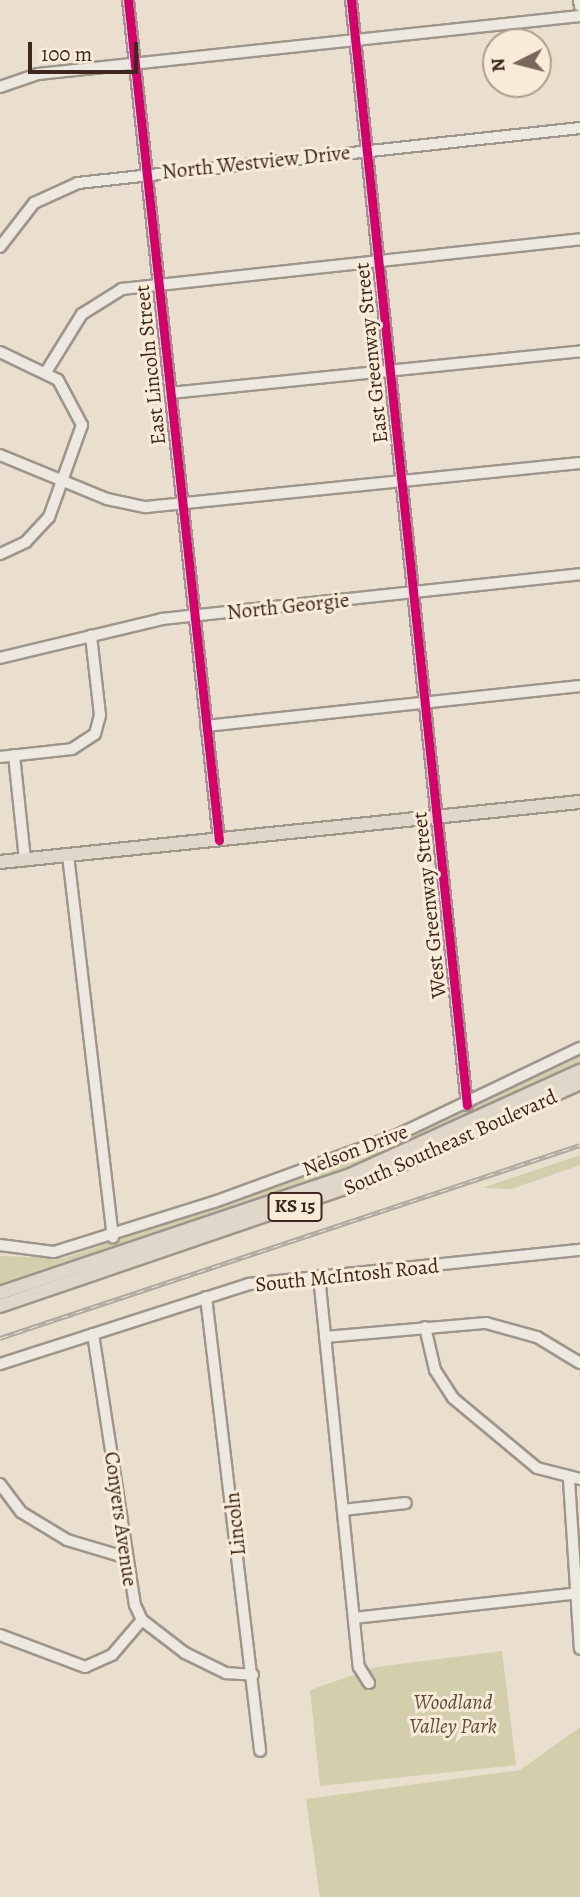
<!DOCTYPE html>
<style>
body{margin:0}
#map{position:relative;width:580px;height:1897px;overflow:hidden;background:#eadfcf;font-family:Alegreya,serif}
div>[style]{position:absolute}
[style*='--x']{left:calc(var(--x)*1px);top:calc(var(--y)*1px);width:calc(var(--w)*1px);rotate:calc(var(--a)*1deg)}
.green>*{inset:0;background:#d3cfad}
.roads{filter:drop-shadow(2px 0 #9e958b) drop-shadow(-2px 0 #9e958b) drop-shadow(0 2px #9e958b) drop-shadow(0 -2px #9e958b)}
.minor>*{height:10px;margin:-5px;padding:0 5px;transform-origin:5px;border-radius:5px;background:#ede8e0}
.major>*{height:12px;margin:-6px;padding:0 6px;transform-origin:6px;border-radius:6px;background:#e0d7ca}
.rail>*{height:5px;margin-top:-2.5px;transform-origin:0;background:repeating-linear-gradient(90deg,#f8ecd9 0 8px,#aea8a0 0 16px);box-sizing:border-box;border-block:2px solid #aea8a0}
.cycleway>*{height:9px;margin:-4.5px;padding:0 4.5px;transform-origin:4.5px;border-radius:4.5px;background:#d6006c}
span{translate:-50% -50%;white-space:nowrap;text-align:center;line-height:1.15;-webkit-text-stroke:6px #f8ecd9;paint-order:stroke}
.shield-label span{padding:2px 5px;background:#f8ecd9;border:2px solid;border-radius:5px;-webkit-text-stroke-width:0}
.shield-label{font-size:19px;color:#3e271e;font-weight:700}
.street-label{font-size:21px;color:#3e271e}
.park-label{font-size:21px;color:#5e4e3b;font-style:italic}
.north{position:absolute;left:482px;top:28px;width:70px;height:70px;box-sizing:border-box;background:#f8ecd9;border:2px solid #ae9d8e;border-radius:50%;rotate:264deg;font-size:19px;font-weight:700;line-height:28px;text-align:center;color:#3e271e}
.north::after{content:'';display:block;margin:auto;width:24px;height:32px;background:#7a675c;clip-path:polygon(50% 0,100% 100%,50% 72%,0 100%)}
.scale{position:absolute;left:28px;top:42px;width:110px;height:32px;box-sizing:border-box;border:4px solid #3e271e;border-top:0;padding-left:9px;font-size:21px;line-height:24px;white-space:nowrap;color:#3e271e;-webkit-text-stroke:5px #f8ecd9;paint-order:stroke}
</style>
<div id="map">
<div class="green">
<i style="clip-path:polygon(580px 1053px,580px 1062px,551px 1079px,367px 1164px,0 1284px,0 1256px,64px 1258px,263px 1191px,438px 1123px)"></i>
<i style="clip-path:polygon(580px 1155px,580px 1165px,512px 1189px,482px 1188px)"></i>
<i style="clip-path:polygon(502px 1651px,516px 1765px,320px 1786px,310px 1690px,376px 1667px)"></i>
<i style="clip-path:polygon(580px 1727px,580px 1897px,320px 1897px,306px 1799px,520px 1770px)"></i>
</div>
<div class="roads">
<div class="minor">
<i style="--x:128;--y:0;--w:845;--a:83.82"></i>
<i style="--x:351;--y:0;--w:1111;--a:84.01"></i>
<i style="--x:579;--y:0;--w:6;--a:81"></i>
<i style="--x:0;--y:87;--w:40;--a:-18.9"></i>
<i style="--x:38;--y:74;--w:545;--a:-6.11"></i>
<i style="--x:0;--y:247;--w:56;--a:-52.3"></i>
<i style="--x:34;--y:203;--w:48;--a:-24.4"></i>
<i style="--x:78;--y:183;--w:505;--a:-6.25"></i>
<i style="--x:0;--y:352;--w:64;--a:25.8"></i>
<i style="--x:58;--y:380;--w:51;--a:61.9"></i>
<i style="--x:82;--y:425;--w:98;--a:109.7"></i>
<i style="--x:49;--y:517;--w:34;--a:133"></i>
<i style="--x:26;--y:542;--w:29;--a:155"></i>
<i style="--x:46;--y:372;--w:68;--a:-58.2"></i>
<i style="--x:82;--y:314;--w:47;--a:-32"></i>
<i style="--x:122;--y:289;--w:461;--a:-6.2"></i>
<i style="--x:170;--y:393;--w:412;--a:-5.8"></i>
<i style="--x:0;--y:455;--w:116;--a:22.4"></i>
<i style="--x:107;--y:499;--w:40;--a:12"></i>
<i style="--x:146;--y:507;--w:436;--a:-5.8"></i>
<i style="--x:0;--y:658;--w:167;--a:-13.5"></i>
<i style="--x:162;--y:619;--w:420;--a:-6.1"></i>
<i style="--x:206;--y:726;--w:376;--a:-6.1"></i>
<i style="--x:14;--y:755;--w:106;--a:84"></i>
<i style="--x:0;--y:757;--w:72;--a:-6.3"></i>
<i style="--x:72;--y:749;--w:27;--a:-33"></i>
<i style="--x:95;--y:734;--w:20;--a:-75"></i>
<i style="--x:100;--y:715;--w:80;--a:-96.5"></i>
<i style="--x:68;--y:855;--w:385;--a:83.3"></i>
<i style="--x:0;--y:1245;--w:54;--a:7.4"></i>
<i style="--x:54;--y:1252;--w:168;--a:-17.4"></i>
<i style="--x:214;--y:1202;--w:190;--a:-20"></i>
<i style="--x:393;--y:1137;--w:207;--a:-25.5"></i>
<i style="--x:319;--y:1276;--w:393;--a:84.2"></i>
<i style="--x:359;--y:1667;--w:19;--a:58"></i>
<i style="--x:206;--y:1297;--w:457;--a:83.2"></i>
<i style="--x:425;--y:1327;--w:44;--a:76.9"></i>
<i style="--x:435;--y:1370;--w:33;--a:57"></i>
<i style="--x:453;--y:1398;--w:109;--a:39.8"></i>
<i style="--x:537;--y:1468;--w:44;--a:14.3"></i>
<i style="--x:93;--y:1334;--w:274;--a:81.2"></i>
<i style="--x:135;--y:1605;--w:17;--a:65"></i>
<i style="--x:142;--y:1620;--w:54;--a:37.5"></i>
<i style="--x:185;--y:1653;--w:46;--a:26"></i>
<i style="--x:226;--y:1673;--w:27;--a:4"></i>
<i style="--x:325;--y:1337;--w:162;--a:-5"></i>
<i style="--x:486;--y:1323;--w:53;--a:15.4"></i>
<i style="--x:537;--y:1337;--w:50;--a:31.2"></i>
<i style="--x:0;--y:1364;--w:262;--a:-17.8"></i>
<i style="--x:249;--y:1284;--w:333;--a:-5.9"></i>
<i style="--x:569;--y:1480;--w:169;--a:86.3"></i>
<i style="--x:0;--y:1484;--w:35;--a:53"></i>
<i style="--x:21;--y:1512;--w:54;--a:31.3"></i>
<i style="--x:67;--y:1540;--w:59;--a:16.6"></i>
<i style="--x:343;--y:1510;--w:63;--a:-6.3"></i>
<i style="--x:354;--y:1618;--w:227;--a:-6.3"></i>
<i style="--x:0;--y:1635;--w:91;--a:20.6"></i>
<i style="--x:85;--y:1667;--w:30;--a:-24"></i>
<i style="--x:112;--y:1655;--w:46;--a:-49.4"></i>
</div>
<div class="major">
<i style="--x:0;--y:862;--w:583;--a:-5.91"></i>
<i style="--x:0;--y:1293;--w:367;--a:-18.6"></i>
<i style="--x:348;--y:1176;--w:255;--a:-24.4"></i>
<i style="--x:0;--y:1306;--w:380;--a:-18.9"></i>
<i style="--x:360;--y:1183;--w:242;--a:-24.4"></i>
</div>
</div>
<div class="rail">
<i style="--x:0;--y:1338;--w:611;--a:-18.41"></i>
</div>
<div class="cycleway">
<i style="--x:128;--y:0;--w:845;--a:83.82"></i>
<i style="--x:351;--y:0;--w:1111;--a:84.01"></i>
</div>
<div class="shield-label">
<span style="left:295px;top:1207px">KS 15</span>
</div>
<div class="street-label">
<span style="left:256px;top:162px;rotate:-6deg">North Westview Drive</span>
<span style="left:371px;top:353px;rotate:-96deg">East Greenway Street</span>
<span style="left:150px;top:365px;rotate:-96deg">East Lincoln Street</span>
<span style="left:288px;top:606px;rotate:-6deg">North Georgie</span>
<span style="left:429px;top:905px;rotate:-96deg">West Greenway Street</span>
<span style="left:450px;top:1142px;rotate:-24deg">South Southeast Boulevard</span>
<span style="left:355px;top:1150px;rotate:-21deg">Nelson Drive</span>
<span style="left:347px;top:1275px;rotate:-6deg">South McIntosh Road</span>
<span style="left:121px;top:1519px;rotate:82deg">Conyers Avenue</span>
<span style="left:235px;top:1524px;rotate:-96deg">Lincoln</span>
</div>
<div class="park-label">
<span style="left:453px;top:1714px">Woodland<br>Valley Park</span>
</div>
<div class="north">N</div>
<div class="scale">100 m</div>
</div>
